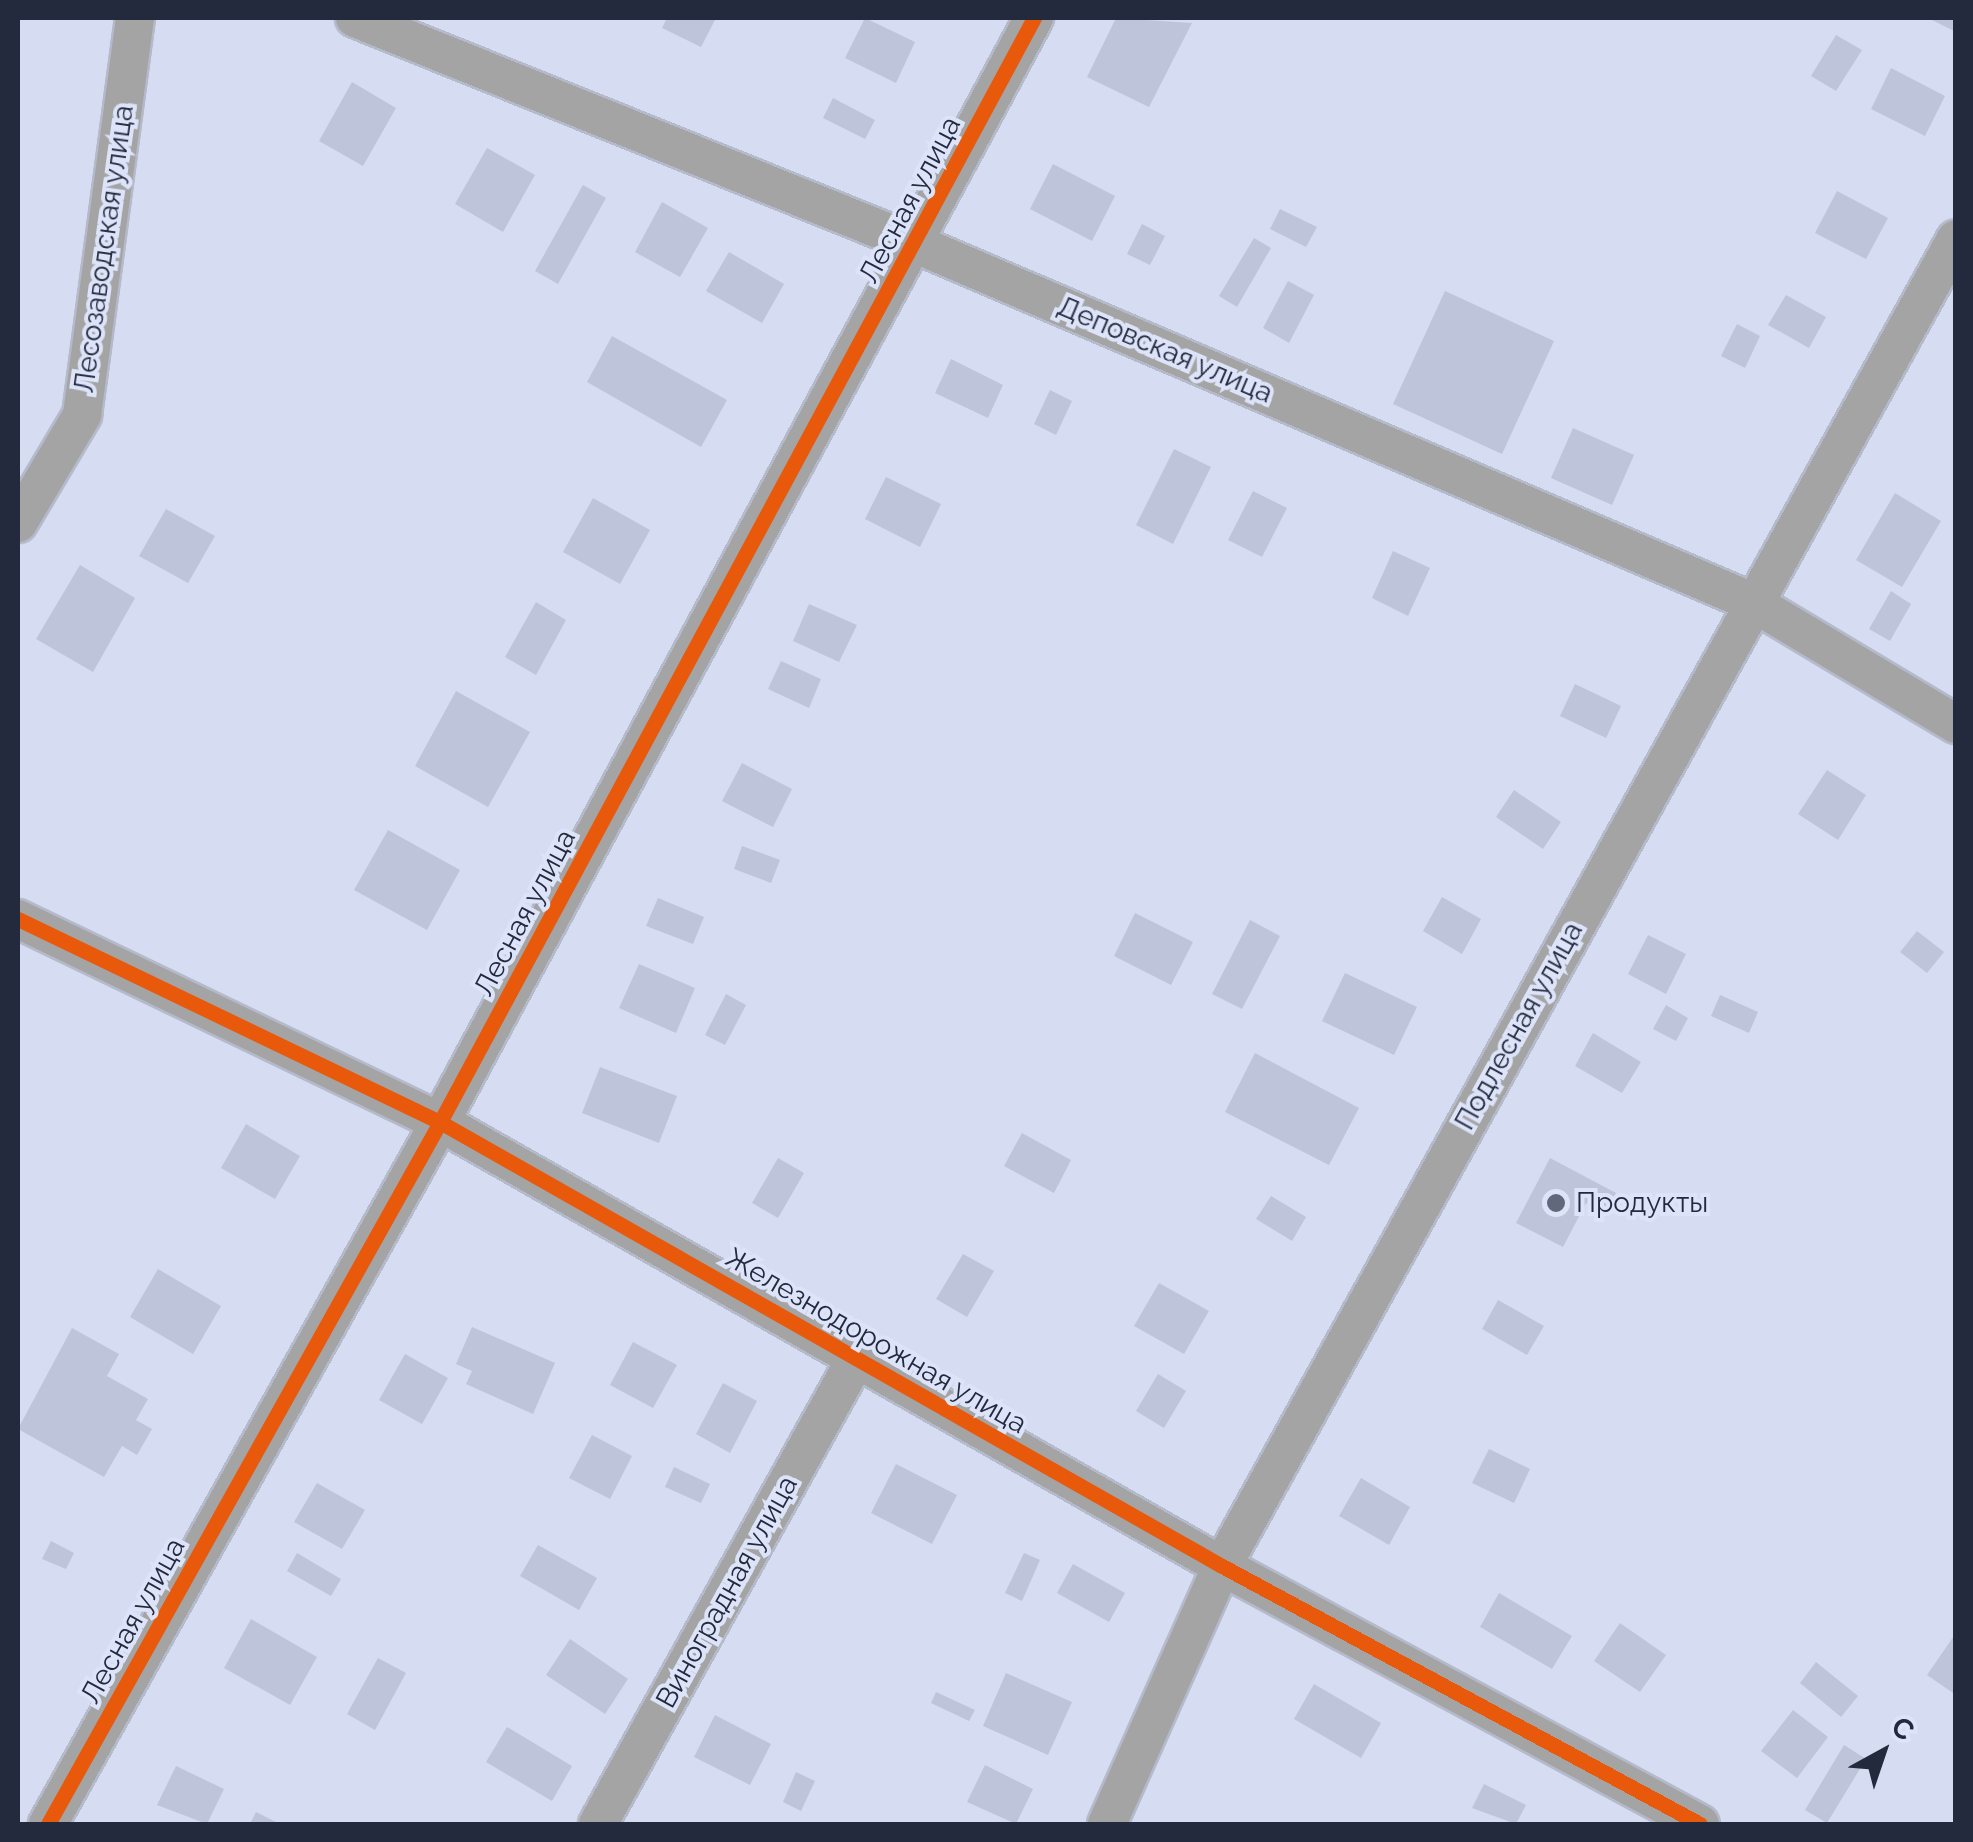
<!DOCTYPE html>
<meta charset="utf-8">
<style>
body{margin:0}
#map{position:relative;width:1973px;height:1842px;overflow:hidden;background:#d6dcf2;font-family:Raleway,sans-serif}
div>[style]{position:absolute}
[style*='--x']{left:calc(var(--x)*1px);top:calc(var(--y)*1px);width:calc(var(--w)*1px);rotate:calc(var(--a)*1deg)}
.building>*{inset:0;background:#bec5db}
.roads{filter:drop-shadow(2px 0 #b5bacb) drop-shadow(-2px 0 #b5bacb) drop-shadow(0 2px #b5bacb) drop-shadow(0 -2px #b5bacb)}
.minor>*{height:38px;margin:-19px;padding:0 19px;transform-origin:19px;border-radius:19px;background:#a4a4a5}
.cycleway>*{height:15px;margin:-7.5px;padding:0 7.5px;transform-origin:7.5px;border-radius:7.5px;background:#e8590c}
.dots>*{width:28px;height:28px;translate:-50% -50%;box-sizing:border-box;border:5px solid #dde4f9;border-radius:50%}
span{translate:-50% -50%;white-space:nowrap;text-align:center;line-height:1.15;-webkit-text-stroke:8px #dde4f9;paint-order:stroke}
.street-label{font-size:28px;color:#242a3d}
.poi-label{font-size:28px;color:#242a3d}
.left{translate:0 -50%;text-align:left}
.frame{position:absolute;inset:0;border:20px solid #242a3d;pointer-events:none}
.north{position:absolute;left:1833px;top:1702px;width:100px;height:100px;-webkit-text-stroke:8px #dde4f9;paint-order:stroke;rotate:40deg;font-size:28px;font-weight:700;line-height:40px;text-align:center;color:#242a3d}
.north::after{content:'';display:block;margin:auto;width:35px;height:45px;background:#242a3d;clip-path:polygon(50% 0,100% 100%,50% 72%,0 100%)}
</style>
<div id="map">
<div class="building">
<i style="clip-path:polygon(667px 18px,716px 18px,701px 47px,662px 28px)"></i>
<i style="clip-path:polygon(865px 18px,915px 42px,896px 83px,845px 58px)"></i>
<i style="clip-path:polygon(1116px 18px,1192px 23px,1149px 107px,1087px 77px)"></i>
<i style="clip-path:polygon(1928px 18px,1956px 18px,1956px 32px)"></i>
<i style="clip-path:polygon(1836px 35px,1862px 50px,1836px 91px,1811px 76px)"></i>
<i style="clip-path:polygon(1891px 68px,1945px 96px,1925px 136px,1871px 109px)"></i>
<i style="clip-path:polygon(352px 82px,396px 108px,363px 166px,319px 141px)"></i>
<i style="clip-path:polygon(833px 98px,875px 120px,865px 139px,823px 118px)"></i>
<i style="clip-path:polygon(487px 148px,535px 175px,503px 232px,455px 204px)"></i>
<i style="clip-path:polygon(1053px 164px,1115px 196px,1092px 241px,1030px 209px)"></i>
<i style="clip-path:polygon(583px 185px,606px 198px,558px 284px,535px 271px)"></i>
<i style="clip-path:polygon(1837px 191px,1888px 218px,1866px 259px,1815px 233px)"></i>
<i style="clip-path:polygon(662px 202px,708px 228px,680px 277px,635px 252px)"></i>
<i style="clip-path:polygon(1280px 209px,1317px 227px,1306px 247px,1270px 229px)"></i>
<i style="clip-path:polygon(1142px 224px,1165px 236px,1150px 265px,1127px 254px)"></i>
<i style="clip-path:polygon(1254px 238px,1271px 248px,1237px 307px,1219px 296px)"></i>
<i style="clip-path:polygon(729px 252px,784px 284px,762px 323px,706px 291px)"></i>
<i style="clip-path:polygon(1288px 281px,1314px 295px,1289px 343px,1263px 328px)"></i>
<i style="clip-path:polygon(1445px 291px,1554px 341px,1502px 454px,1393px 404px)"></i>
<i style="clip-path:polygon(1786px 295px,1826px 317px,1809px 348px,1768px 325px)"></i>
<i style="clip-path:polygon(1737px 324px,1760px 336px,1745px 368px,1721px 356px)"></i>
<i style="clip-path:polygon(612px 336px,727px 400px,701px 447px,587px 382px)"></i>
<i style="clip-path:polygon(951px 359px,1003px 385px,988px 418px,935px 393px)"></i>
<i style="clip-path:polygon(1050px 390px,1072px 401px,1056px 435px,1034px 424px)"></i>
<i style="clip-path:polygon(1573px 428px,1634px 455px,1612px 505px,1551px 478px)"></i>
<i style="clip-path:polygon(1174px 449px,1211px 467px,1173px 544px,1136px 525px)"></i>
<i style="clip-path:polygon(886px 477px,941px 504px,920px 547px,865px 519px)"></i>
<i style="clip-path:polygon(1253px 491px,1287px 508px,1262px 557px,1228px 540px)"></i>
<i style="clip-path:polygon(1895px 493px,1941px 521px,1902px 587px,1856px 560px)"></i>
<i style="clip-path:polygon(593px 498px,650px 530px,620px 584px,563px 552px)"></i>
<i style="clip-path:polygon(166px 509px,215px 536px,188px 583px,139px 556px)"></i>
<i style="clip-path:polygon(1393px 551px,1430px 568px,1408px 616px,1372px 598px)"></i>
<i style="clip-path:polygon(80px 565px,135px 598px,93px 672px,36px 639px)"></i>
<i style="clip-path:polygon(1891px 591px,1911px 604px,1890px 641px,1869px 629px)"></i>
<i style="clip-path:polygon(536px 602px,566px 620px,536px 675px,505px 657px)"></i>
<i style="clip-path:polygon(809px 604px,857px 625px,839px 662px,793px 641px)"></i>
<i style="clip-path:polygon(781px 661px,821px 679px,809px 708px,768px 689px)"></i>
<i style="clip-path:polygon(1575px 684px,1621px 706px,1606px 738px,1560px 716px)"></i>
<i style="clip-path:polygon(456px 691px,530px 732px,488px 807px,415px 766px)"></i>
<i style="clip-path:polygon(742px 763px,792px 789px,773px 827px,722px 801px)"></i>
<i style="clip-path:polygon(1827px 770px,1866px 795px,1838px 840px,1798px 814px)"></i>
<i style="clip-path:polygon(1514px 790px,1561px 822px,1543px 849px,1496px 817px)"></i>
<i style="clip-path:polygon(388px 830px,460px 870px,427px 930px,354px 890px)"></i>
<i style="clip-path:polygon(742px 846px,780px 860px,771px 883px,734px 869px)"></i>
<i style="clip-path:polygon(1442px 897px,1481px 919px,1462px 954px,1423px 931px)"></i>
<i style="clip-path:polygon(658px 898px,704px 917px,693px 944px,646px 926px)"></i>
<i style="clip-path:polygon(1135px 913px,1193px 942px,1171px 985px,1114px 956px)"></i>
<i style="clip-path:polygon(1250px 920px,1280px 936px,1242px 1009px,1212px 994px)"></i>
<i style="clip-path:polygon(1917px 931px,1944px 952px,1927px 973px,1900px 952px)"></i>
<i style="clip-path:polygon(1648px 935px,1686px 954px,1666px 994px,1628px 974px)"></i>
<i style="clip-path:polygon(639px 964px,695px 988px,676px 1033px,619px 1008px)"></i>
<i style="clip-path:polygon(1345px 973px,1417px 1007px,1394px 1055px,1322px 1021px)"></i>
<i style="clip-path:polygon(726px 994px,746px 1005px,725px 1045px,705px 1035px)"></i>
<i style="clip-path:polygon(1720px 995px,1758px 1012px,1749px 1033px,1711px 1016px)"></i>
<i style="clip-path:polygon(1666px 1005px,1688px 1018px,1676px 1041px,1653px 1029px)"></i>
<i style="clip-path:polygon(1593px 1033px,1641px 1062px,1622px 1093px,1575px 1066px)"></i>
<i style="clip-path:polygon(1255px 1053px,1359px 1108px,1329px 1165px,1225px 1112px)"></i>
<i style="clip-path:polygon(600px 1067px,677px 1096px,659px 1143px,582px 1113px)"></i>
<i style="clip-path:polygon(246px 1124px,300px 1156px,275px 1199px,221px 1168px)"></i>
<i style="clip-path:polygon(1022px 1133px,1071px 1160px,1054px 1193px,1004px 1166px)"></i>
<i style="clip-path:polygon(778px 1158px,804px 1173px,778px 1218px,752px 1203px)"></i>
<i style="clip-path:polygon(1550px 1158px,1616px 1193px,1605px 1214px,1586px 1203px,1563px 1247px,1516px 1223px)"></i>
<i style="clip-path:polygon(1271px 1196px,1306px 1217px,1292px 1241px,1256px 1219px)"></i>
<i style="clip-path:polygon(963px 1254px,994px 1271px,967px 1317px,936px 1299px)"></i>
<i style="clip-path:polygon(158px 1269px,221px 1306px,193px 1354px,130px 1317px)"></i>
<i style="clip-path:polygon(1159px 1283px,1209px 1311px,1184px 1354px,1134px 1326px)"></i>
<i style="clip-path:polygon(1498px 1300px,1544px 1326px,1527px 1355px,1482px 1329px)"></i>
<i style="clip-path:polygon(472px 1327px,555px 1363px,533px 1414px,466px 1384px,472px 1371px,456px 1364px)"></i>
<i style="clip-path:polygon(72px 1328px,119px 1354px,107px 1376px,148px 1399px,136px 1420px,152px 1429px,137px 1455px,122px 1446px,104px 1477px,18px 1429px)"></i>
<i style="clip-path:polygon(633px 1342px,677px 1365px,653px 1408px,610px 1385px)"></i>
<i style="clip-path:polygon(405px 1354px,448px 1378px,422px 1424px,379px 1400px)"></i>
<i style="clip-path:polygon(1158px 1374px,1186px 1391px,1164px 1428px,1136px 1411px)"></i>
<i style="clip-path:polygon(723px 1383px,757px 1401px,730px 1453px,696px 1434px)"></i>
<i style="clip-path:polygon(592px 1435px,632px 1456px,610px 1499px,569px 1478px)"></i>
<i style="clip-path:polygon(1489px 1449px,1530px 1469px,1514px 1503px,1472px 1483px)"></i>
<i style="clip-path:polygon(896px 1464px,957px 1495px,932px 1544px,871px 1513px)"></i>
<i style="clip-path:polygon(674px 1467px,710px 1484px,701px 1503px,665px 1487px)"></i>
<i style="clip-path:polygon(1361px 1478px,1410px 1507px,1389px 1545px,1339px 1516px)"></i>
<i style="clip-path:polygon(317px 1483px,365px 1510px,342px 1549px,294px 1522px)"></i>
<i style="clip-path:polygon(51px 1541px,74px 1553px,66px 1569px,42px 1559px)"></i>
<i style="clip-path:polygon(538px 1545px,597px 1578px,579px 1610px,520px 1576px)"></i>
<i style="clip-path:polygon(297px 1553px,341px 1579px,331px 1596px,287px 1571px)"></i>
<i style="clip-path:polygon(1024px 1553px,1040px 1560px,1022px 1601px,1005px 1593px)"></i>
<i style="clip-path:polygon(1073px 1564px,1125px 1593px,1109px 1622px,1057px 1593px)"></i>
<i style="clip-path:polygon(1499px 1593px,1572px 1636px,1552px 1669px,1480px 1627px)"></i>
<i style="clip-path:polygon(251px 1619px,317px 1657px,290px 1705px,224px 1668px)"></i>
<i style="clip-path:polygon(1620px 1623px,1666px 1655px,1640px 1692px,1594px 1661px)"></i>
<i style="clip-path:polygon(1956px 1633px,1956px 1695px,1927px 1675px)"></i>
<i style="clip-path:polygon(570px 1639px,628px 1679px,605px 1714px,546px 1675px)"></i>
<i style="clip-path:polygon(378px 1658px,406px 1673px,375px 1730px,347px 1714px)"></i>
<i style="clip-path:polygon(1816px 1662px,1858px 1696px,1841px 1717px,1800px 1683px)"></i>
<i style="clip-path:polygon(1006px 1673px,1072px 1702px,1048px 1755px,983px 1726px)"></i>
<i style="clip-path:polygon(1314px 1684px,1381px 1723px,1361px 1758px,1294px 1719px)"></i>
<i style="clip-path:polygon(936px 1692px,975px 1710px,969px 1721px,931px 1703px)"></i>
<i style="clip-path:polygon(1793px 1710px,1828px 1737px,1797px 1778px,1761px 1751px)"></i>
<i style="clip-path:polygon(715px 1715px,771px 1744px,750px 1785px,694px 1757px)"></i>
<i style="clip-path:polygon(507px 1727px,572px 1766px,552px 1801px,486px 1762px)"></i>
<i style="clip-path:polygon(1844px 1745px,1866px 1759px,1827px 1823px,1805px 1810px)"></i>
<i style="clip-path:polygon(985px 1765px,1033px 1789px,1016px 1824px,967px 1802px)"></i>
<i style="clip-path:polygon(176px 1766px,224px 1789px,207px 1824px,157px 1805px)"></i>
<i style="clip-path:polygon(796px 1772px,815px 1781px,801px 1811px,783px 1802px)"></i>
<i style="clip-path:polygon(1484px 1784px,1526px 1805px,1516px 1824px,1472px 1808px)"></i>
<i style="clip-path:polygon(256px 1812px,280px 1824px,250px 1824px)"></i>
</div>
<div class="roads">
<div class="minor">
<i style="--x:355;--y:18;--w:605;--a:21.94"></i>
<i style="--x:916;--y:244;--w:909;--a:23.18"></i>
<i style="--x:1752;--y:602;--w:238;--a:30.9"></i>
<i style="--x:18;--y:523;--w:126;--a:-59.3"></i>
<i style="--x:82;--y:415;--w:401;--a:-82.4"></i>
<i style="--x:18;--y:919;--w:468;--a:25.7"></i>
<i style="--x:440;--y:1122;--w:899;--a:29.59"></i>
<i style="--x:1222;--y:1566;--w:543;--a:28.36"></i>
<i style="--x:48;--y:1824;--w:804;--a:-60.82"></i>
<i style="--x:440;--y:1122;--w:1254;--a:-61.72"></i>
<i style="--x:598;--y:1824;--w:532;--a:-60.98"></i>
<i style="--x:1107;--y:1824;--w:282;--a:-66"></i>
<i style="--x:1222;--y:1566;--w:1516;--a:-61.05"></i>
</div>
</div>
<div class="cycleway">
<i style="--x:18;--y:919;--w:468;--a:25.7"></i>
<i style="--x:440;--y:1122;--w:899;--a:29.59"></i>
<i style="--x:1222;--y:1566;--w:543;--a:28.36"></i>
<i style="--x:48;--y:1824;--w:804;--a:-60.82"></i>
<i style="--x:440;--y:1122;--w:1254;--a:-61.72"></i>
</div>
<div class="dots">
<i style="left:1556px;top:1203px;background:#62687c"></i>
</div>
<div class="street-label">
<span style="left:910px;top:200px;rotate:-62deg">Лесная улица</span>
<span style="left:104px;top:249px;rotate:-82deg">Лесозаводская улица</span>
<span style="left:1165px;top:350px;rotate:23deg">Деповская улица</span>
<span style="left:525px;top:913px;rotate:-62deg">Лесная улица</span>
<span style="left:1519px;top:1026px;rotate:-61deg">Подлесная улица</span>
<span style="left:876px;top:1341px;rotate:30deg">Железнодорожная улица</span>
<span style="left:727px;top:1592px;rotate:-61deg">Виноградная улица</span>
<span style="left:133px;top:1621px;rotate:-61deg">Лесная улица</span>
</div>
<div class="poi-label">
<span class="left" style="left:1576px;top:1203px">Продукты</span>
</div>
<div class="frame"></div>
<div class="north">С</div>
</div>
